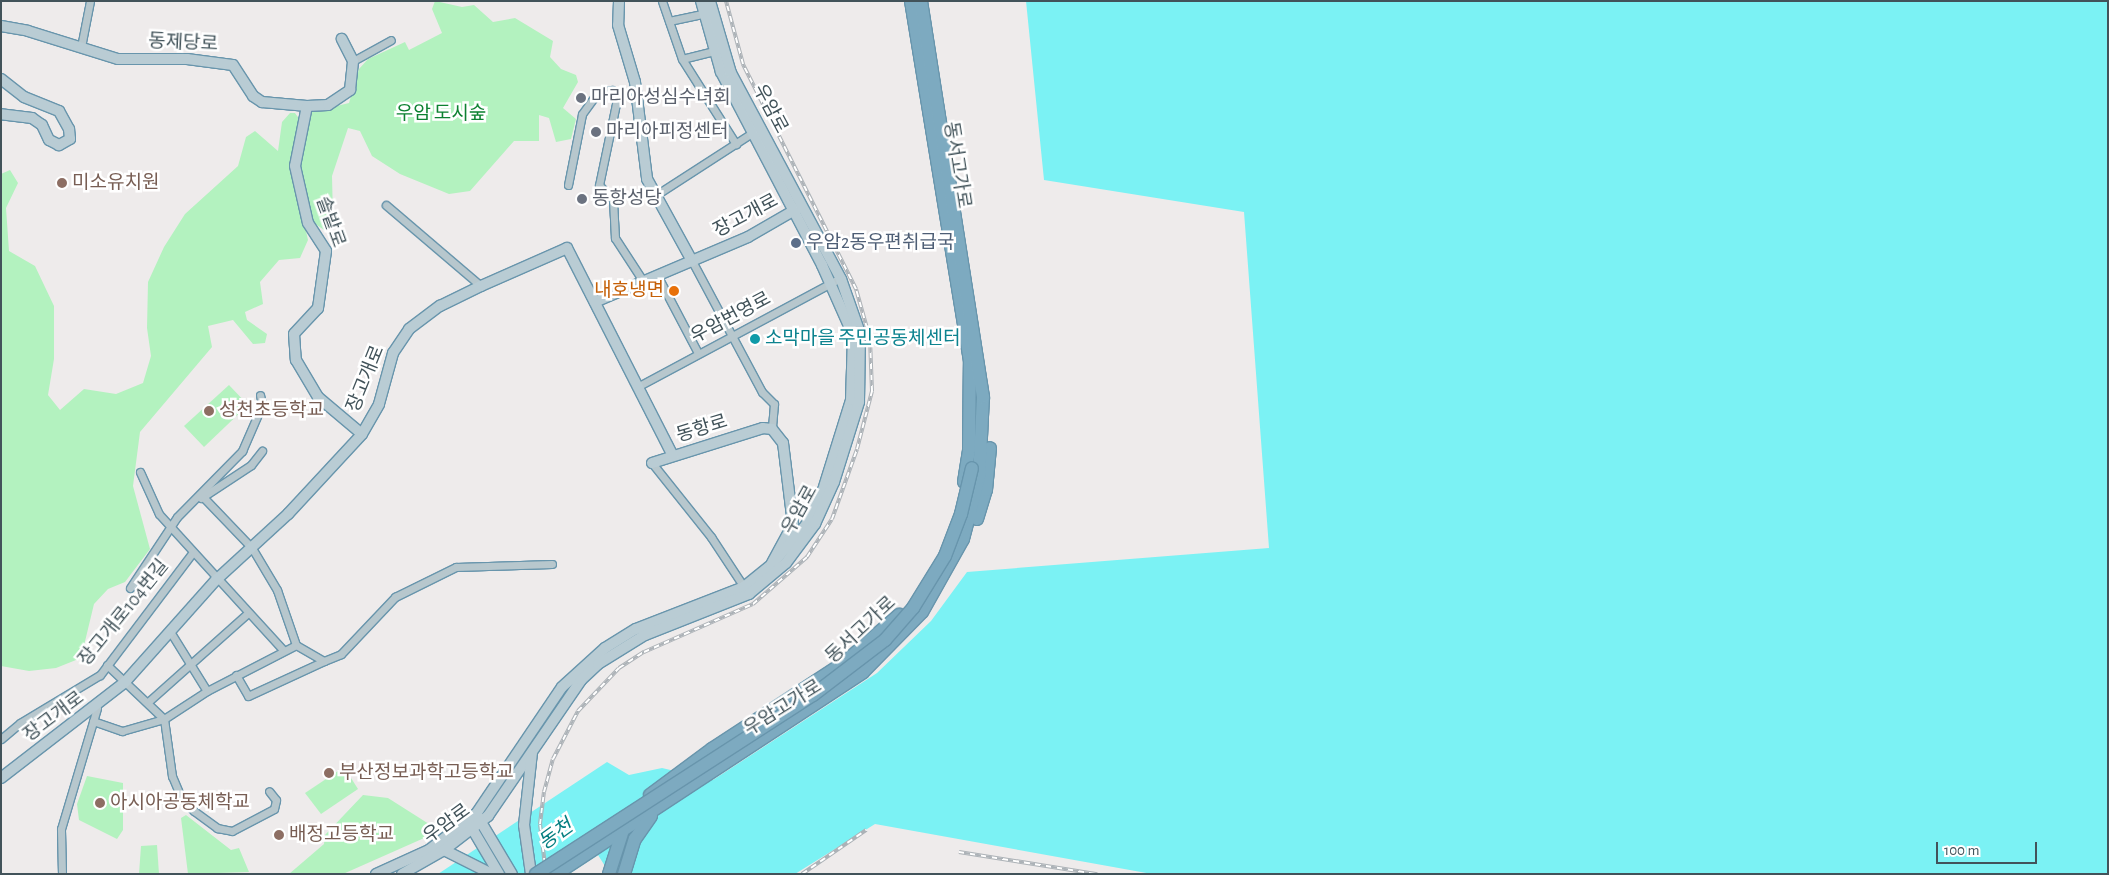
<!DOCTYPE html>
<meta charset="utf-8">
<style>
body{margin:0}
#map{position:relative;width:2109px;height:875px;overflow:hidden;background:#eeebeb;font-family:"Alegreya Sans","Noto Sans KR",sans-serif}
div>[style]{position:absolute}
[style*='--x']{left:calc(var(--x)*1px);top:calc(var(--y)*1px);width:calc(var(--w)*1px);rotate:calc(var(--a)*1deg)}
.green>*{inset:0;background:#b3f2bf}
.water>*{inset:0;background:#7bf2f4}
.roads{filter:drop-shadow(1px 0 #6895ac) drop-shadow(-1px 0 #6895ac) drop-shadow(0 1px #6895ac) drop-shadow(0 -1px #6895ac)}
.street>*{height:7px;margin:-3.5px;padding:0 3.5px;transform-origin:3.5px;border-radius:3.5px;background:#b7c7cd}
.secondary>*{height:10px;margin:-5px;padding:0 5px;transform-origin:5px;border-radius:5px;background:#b9ccd4}
.highway>*{height:12px;margin:-6px;padding:0 6px;transform-origin:6px;border-radius:6px;background:#7daac0}
.rail>*{height:4px;margin-top:-2px;transform-origin:0;background:repeating-linear-gradient(90deg,#fff 0 5.5px,#acb2b7 0 11px);box-sizing:border-box;border-block:1px solid #acb2b7}
.bridges{filter:drop-shadow(1px 0 #6895ac) drop-shadow(-1px 0 #6895ac) drop-shadow(0 1px #6895ac) drop-shadow(0 -1px #6895ac)}
.highway-bridge>*{height:12px;margin:-6px;padding:0 6px;transform-origin:6px;border-radius:6px;background:#7daac0}
.dots>*{width:14px;height:14px;translate:-50% -50%;box-sizing:border-box;border:2px solid #fff;border-radius:50%}
span{translate:-50% -50%;white-space:nowrap;text-align:center;line-height:1.15;-webkit-text-stroke:5px #fff;paint-order:stroke}
.street-label{font-size:19px;color:#42535a}
.worship-label{font-size:19px;color:#5b616d}
.left{translate:0 -50%;text-align:left}
.park-label{font-size:19px;color:#0d8131}
.education-label{font-size:19px;color:#785e54}
.service-label{font-size:19px;color:#4e5e75}
.food-label{font-size:19px;color:#c56008}
.right{translate:-100% -50%;text-align:right}
.culture-label{font-size:19px;color:#0d838f}
.water-label{font-size:20px;color:#057e80;font-style:italic}
.frame{position:absolute;inset:0;border:2px solid #42535a;pointer-events:none}
.scale{position:absolute;left:1936px;top:842px;width:101px;height:22px;box-sizing:border-box;border:2px solid #42535a;border-top:0;padding-left:6px;font-size:15px;line-height:18px;white-space:nowrap;color:#42535a;-webkit-text-stroke:4px #fff;paint-order:stroke}
</style>
<div id="map">
<div class="green">
<i style="clip-path:polygon(435px 1px,462px 7px,474px 5px,493px 22px,515px 18px,553px 41px,550px 57px,561px 69px,576px 75px,578px 82px,563px 108px,576px 119px,571px 139px,556px 142px,549px 118px,539px 115px,539px 141px,514px 141px,470px 191px,449px 194px,400px 174px,372px 156px,360px 131px,348px 128px,332px 176px,333px 217px,327px 232px,311px 221px,300px 164px,308px 113px,349px 103px,359px 69px,368px 59px,405px 42px,409px 50px,442px 33px,432px 9px)"></i>
<i style="clip-path:polygon(290px 113px,295px 113px,300px 120px,292px 168px,308px 240px,300px 258px,279px 260px,260px 282px,263px 304px,245px 312px,247px 320px,267px 334px,265px 343px,253px 344px,233px 320px,208px 326px,212px 347px,140px 432px,133px 486px,150px 549px,125px 582px,108px 589px,94px 604px,81px 658px,56px 668px,29px 671px,1px 666px,1px 174px,10px 170px,18px 183px,6px 208px,9px 251px,35px 266px,54px 306px,54px 359px,48px 395px,60px 410px,84px 389px,116px 394px,143px 383px,151px 356px,147px 328px,148px 282px,164px 247px,185px 214px,238px 166px,246px 137px,255px 131px,278px 151px,282px 122px)"></i>
<i style="clip-path:polygon(229px 385px,248px 405px,204px 447px,184px 426px)"></i>
<i style="clip-path:polygon(344px 767px,358px 789px,321px 814px,305px 793px)"></i>
<i style="clip-path:polygon(87px 776px,123px 783px,123px 830px,117px 839px,79px 820px,77px 804px)"></i>
<i style="clip-path:polygon(363px 795px,388px 798px,440px 831px,343px 874px,289px 874px,324px 844px,325px 835px)"></i>
<i style="clip-path:polygon(186px 815px,231px 850px,239px 848px,249px 872px,188px 874px,181px 818px)"></i>
<i style="clip-path:polygon(157px 845px,159px 874px,139px 874px,141px 846px)"></i>
</div>
<div class="water">
<i style="clip-path:polygon(1026px 1px,2108px 1px,2108px 874px,1152px 874px,875px 824px,795px 874px,610px 874px,598px 855px,569px 874px,438px 874px,607px 762px,629px 775px,662px 768px,713px 780px,877px 673px,931px 621px,967px 572px,1269px 548px,1244px 212px,1044px 180px)"></i>
</div>
<div class="roads">
<div class="street">
<i style="--x:662;--y:1;--w:61;--a:71"></i>
<i style="--x:682;--y:59;--w:101;--a:57.6"></i>
<i style="--x:669;--y:21;--w:35;--a:-12"></i>
<i style="--x:81;--y:47;--w:47;--a:-78.9"></i>
<i style="--x:682;--y:59;--w:33;--a:-14"></i>
<i style="--x:353;--y:61;--w:43;--a:-28.9"></i>
<i style="--x:568;--y:185;--w:72;--a:-78.8"></i>
<i style="--x:582;--y:114;--w:27;--a:-54"></i>
<i style="--x:598;--y:92;--w:14;--a:-8"></i>
<i style="--x:612;--y:90;--w:10;--a:61"></i>
<i style="--x:617;--y:99;--w:88;--a:101.8"></i>
<i style="--x:599;--y:185;--w:21;--a:47"></i>
<i style="--x:613;--y:200;--w:38;--a:87"></i>
<i style="--x:615;--y:238;--w:51;--a:56.9"></i>
<i style="--x:656;--y:195;--w:114;--a:-32.9"></i>
<i style="--x:386;--y:205;--w:125;--a:40.5"></i>
<i style="--x:692;--y:261;--w:149;--a:61.9"></i>
<i style="--x:762;--y:392;--w:17;--a:45"></i>
<i style="--x:774;--y:404;--w:25;--a:95"></i>
<i style="--x:657;--y:275;--w:88;--a:62.3"></i>
<i style="--x:637;--y:387;--w:230;--a:-28.2"></i>
<i style="--x:652;--y:463;--w:95;--a:51.4"></i>
<i style="--x:711;--y:537;--w:60;--a:56.6"></i>
<i style="--x:140;--y:472;--w:46;--a:65.7"></i>
<i style="--x:159;--y:514;--w:185;--a:47.6"></i>
<i style="--x:201;--y:498;--w:60;--a:-33.4"></i>
<i style="--x:251;--y:465;--w:18;--a:-52"></i>
<i style="--x:205;--y:499;--w:68;--a:46.2"></i>
<i style="--x:252;--y:548;--w:49;--a:59.2"></i>
<i style="--x:277;--y:590;--w:58;--a:70.9"></i>
<i style="--x:296;--y:645;--w:32;--a:30"></i>
<i style="--x:324;--y:661;--w:18;--a:-22"></i>
<i style="--x:341;--y:654;--w:79;--a:-46.5"></i>
<i style="--x:395;--y:597;--w:68;--a:-26.2"></i>
<i style="--x:456;--y:567;--w:96;--a:-1.8"></i>
<i style="--x:130;--y:588;--w:85;--a:-56.5"></i>
<i style="--x:177;--y:517;--w:93;--a:-45.4"></i>
<i style="--x:242;--y:451;--w:50;--a:-66.5"></i>
<i style="--x:262;--y:405;--w:10;--a:-101"></i>
<i style="--x:171;--y:633;--w:68;--a:58.2"></i>
<i style="--x:107;--y:665;--w:79;--a:43.5"></i>
<i style="--x:164;--y:719;--w:58;--a:82"></i>
<i style="--x:172;--y:776;--w:25;--a:67"></i>
<i style="--x:182;--y:799;--w:17;--a:45"></i>
<i style="--x:194;--y:811;--w:29;--a:36"></i>
<i style="--x:217;--y:828;--w:15;--a:11"></i>
<i style="--x:232;--y:831;--w:47;--a:-27.6"></i>
<i style="--x:274;--y:809;--w:9;--a:-77"></i>
<i style="--x:276;--y:800;--w:11;--a:-128"></i>
<i style="--x:236;--y:675;--w:24;--a:60"></i>
<i style="--x:248;--y:696;--w:84;--a:-24.7"></i>
<i style="--x:148;--y:702;--w:134;--a:-41.7"></i>
<i style="--x:93;--y:721;--w:31;--a:19"></i>
<i style="--x:122;--y:731;--w:44;--a:-15.9"></i>
<i style="--x:164;--y:719;--w:51;--a:-33.1"></i>
<i style="--x:207;--y:691;--w:100;--a:-27.3"></i>
<i style="--x:1;--y:739;--w:25;--a:-40"></i>
<i style="--x:20;--y:723;--w:93;--a:-31"></i>
<i style="--x:100;--y:675;--w:154;--a:-52.9"></i>
<i style="--x:62;--y:874;--w:45;--a:-91.3"></i>
<i style="--x:61;--y:829;--w:126;--a:-73.4"></i>
</div>
<div class="secondary">
<i style="--x:619;--y:1;--w:24;--a:92"></i>
<i style="--x:618;--y:25;--w:59;--a:73.4"></i>
<i style="--x:635;--y:82;--w:98;--a:82.9"></i>
<i style="--x:647;--y:179;--w:94;--a:61.2"></i>
<i style="--x:1;--y:26;--w:27;--a:10"></i>
<i style="--x:28;--y:31;--w:94;--a:17.3"></i>
<i style="--x:118;--y:59;--w:69;--a:0"></i>
<i style="--x:187;--y:59;--w:46;--a:7.4"></i>
<i style="--x:233;--y:65;--w:37;--a:57"></i>
<i style="--x:253;--y:96;--w:11;--a:34"></i>
<i style="--x:262;--y:102;--w:45;--a:5.1"></i>
<i style="--x:307;--y:106;--w:21;--a:-3"></i>
<i style="--x:328;--y:105;--w:27;--a:-34"></i>
<i style="--x:350;--y:90;--w:29;--a:-84"></i>
<i style="--x:353;--y:61;--w:25;--a:-117"></i>
<i style="--x:1;--y:79;--w:29;--a:38"></i>
<i style="--x:24;--y:97;--w:38;--a:22"></i>
<i style="--x:59;--y:111;--w:21;--a:61"></i>
<i style="--x:69;--y:129;--w:10;--a:84"></i>
<i style="--x:70;--y:139;--w:13;--a:151"></i>
<i style="--x:59;--y:145;--w:11;--a:-153"></i>
<i style="--x:49;--y:140;--w:17;--a:-115"></i>
<i style="--x:42;--y:125;--w:12;--a:-145"></i>
<i style="--x:32;--y:118;--w:31;--a:-173"></i>
<i style="--x:307;--y:106;--w:61;--a:101.3"></i>
<i style="--x:295;--y:166;--w:58;--a:77.2"></i>
<i style="--x:308;--y:223;--w:33;--a:57"></i>
<i style="--x:326;--y:251;--w:58;--a:98"></i>
<i style="--x:318;--y:308;--w:35;--a:133"></i>
<i style="--x:294;--y:334;--w:26;--a:86"></i>
<i style="--x:296;--y:360;--w:43;--a:59.3"></i>
<i style="--x:318;--y:397;--w:57;--a:40.1"></i>
<i style="--x:595;--y:302;--w:166;--a:-23"></i>
<i style="--x:748;--y:237;--w:60;--a:-30"></i>
<i style="--x:652;--y:463;--w:116;--a:-17.5"></i>
<i style="--x:763;--y:428;--w:9;--a:6"></i>
<i style="--x:772;--y:429;--w:18;--a:52"></i>
<i style="--x:783;--y:443;--w:82;--a:83"></i>
<i style="--x:793;--y:524;--w:44;--a:118.3"></i>
<i style="--x:1;--y:778;--w:157;--a:-37.7"></i>
<i style="--x:125;--y:682;--w:137;--a:-48.3"></i>
<i style="--x:216;--y:580;--w:98;--a:-42.5"></i>
<i style="--x:288;--y:514;--w:109;--a:-47.2"></i>
<i style="--x:362;--y:434;--w:34;--a:-60"></i>
<i style="--x:379;--y:404;--w:53;--a:-74.6"></i>
<i style="--x:393;--y:353;--w:29;--a:-56"></i>
<i style="--x:409;--y:329;--w:39;--a:-37"></i>
<i style="--x:440;--y:306;--w:46;--a:-26"></i>
<i style="--x:481;--y:286;--w:94;--a:-23.8"></i>
<i style="--x:567;--y:248;--w:233;--a:63"></i>
<i style="--x:478;--y:817;--w:66;--a:59.2"></i>
<i style="--x:470;--y:825;--w:57;--a:59.4"></i>
<i style="--x:444;--y:850;--w:54;--a:26.6"></i>
<i style="--x:376;--y:874;--w:58;--a:-24.4"></i>
<i style="--x:429;--y:850;--w:59;--a:-37.5"></i>
<i style="--x:476;--y:814;--w:153;--a:-55.9"></i>
<i style="--x:562;--y:687;--w:58;--a:-42.2"></i>
<i style="--x:605;--y:648;--w:36;--a:-32"></i>
<i style="--x:636;--y:629;--w:116;--a:-21.3"></i>
<i style="--x:744;--y:587;--w:35;--a:-39"></i>
<i style="--x:771;--y:565;--w:53;--a:-48.8"></i>
<i style="--x:806;--y:525;--w:39;--a:-64"></i>
<i style="--x:823;--y:490;--w:94;--a:-72.7"></i>
<i style="--x:851;--y:400;--w:65;--a:-88.2"></i>
<i style="--x:853;--y:335;--w:77;--a:-113.9"></i>
<i style="--x:822;--y:265;--w:218;--a:-117.6"></i>
<i style="--x:721;--y:72;--w:74;--a:-105.7"></i>
<i style="--x:402;--y:874;--w:48;--a:-29.7"></i>
<i style="--x:444;--y:850;--w:56;--a:-37.7"></i>
<i style="--x:488;--y:816;--w:165;--a:-55.6"></i>
<i style="--x:581;--y:680;--w:23;--a:-43"></i>
<i style="--x:598;--y:664;--w:55;--a:-31.7"></i>
<i style="--x:645;--y:635;--w:112;--a:-21.5"></i>
<i style="--x:749;--y:594;--w:48;--a:-40"></i>
<i style="--x:786;--y:563;--w:49;--a:-53.4"></i>
<i style="--x:815;--y:524;--w:46;--a:-65.7"></i>
<i style="--x:834;--y:482;--w:84;--a:-72.6"></i>
<i style="--x:859;--y:402;--w:69;--a:-89.2"></i>
<i style="--x:860;--y:333;--w:57;--a:-109.4"></i>
<i style="--x:841;--y:279;--w:234;--a:-118.1"></i>
<i style="--x:731;--y:73;--w:75;--a:-106.3"></i>
<i style="--x:531;--y:874;--w:49;--a:-98.1"></i>
<i style="--x:524;--y:825;--w:72;--a:-83.7"></i>
</div>
<div class="highway">
<i style="--x:911;--y:1;--w:370;--a:80.7"></i>
<i style="--x:964;--y:482;--w:33;--a:-81"></i>
<i style="--x:969;--y:449;--w:89;--a:-89.4"></i>
<i style="--x:977;--y:519;--w:30;--a:-73"></i>
<i style="--x:986;--y:490;--w:42;--a:-84.6"></i>
<i style="--x:650;--y:795;--w:77;--a:-36.6"></i>
<i style="--x:712;--y:749;--w:159;--a:-33.2"></i>
<i style="--x:845;--y:662;--w:72;--a:-41"></i>
<i style="--x:556;--y:874;--w:367;--a:-33.3"></i>
<i style="--x:863;--y:672;--w:84;--a:-45.5"></i>
<i style="--x:922;--y:612;--w:84;--a:-60.7"></i>
<i style="--x:963;--y:539;--w:63;--a:-75.3"></i>
<i style="--x:979;--y:478;--w:81;--a:-87.2"></i>
<i style="--x:983;--y:397;--w:401;--a:-98.9"></i>
<i style="--x:609;--y:874;--w:46;--a:-72.3"></i>
<i style="--x:624;--y:874;--w:37;--a:-73"></i>
<i style="--x:635;--y:839;--w:28;--a:-55"></i>
</div>
</div>
<div class="rail">
<i style="--x:959;--y:852;--w:140;--a:9.1"></i>
<i style="--x:546;--y:874;--w:50;--a:-96.8"></i>
<i style="--x:540;--y:824;--w:32;--a:-83"></i>
<i style="--x:544;--y:792;--w:34;--a:-75"></i>
<i style="--x:553;--y:759;--w:54;--a:-62.5"></i>
<i style="--x:578;--y:711;--w:59;--a:-46.4"></i>
<i style="--x:619;--y:668;--w:30;--a:-33"></i>
<i style="--x:644;--y:652;--w:119;--a:-23.8"></i>
<i style="--x:753;--y:604;--w:72;--a:-41"></i>
<i style="--x:807;--y:557;--w:45;--a:-56.7"></i>
<i style="--x:832;--y:519;--w:74;--a:-70.3"></i>
<i style="--x:857;--y:449;--w:60;--a:-75.5"></i>
<i style="--x:872;--y:391;--w:52;--a:-92.2"></i>
<i style="--x:870;--y:339;--w:52;--a:-105.6"></i>
<i style="--x:856;--y:289;--w:252;--a:-116.7"></i>
<i style="--x:743;--y:64;--w:65;--a:-105.1"></i>
<i style="--x:802;--y:874;--w:78;--a:-34.5"></i>
</div>
<div class="bridges">
<div class="highway-bridge">
<i style="--x:536;--y:874;--w:330;--a:-32.9"></i>
<i style="--x:813;--y:695;--w:91;--a:-37.4"></i>
<i style="--x:885;--y:640;--w:43;--a:-48.8"></i>
<i style="--x:913;--y:608;--w:61;--a:-58.4"></i>
<i style="--x:945;--y:556;--w:45;--a:-69.1"></i>
<i style="--x:961;--y:514;--w:47;--a:-76.6"></i>
</div>
</div>
<div class="dots">
<i style="left:581px;top:98px;background:#6b7280"></i>
<i style="left:596px;top:132px;background:#6b7280"></i>
<i style="left:62px;top:183px;background:#8d6e63"></i>
<i style="left:582px;top:199px;background:#6b7280"></i>
<i style="left:796px;top:243px;background:#5c6f8a"></i>
<i style="left:674px;top:291px;background:#e8710a"></i>
<i style="left:755px;top:339px;background:#0f9aa8"></i>
<i style="left:209px;top:411px;background:#8d6e63"></i>
<i style="left:329px;top:773px;background:#8d6e63"></i>
<i style="left:100px;top:803px;background:#8d6e63"></i>
<i style="left:279px;top:835px;background:#8d6e63"></i>
</div>
<div class="street-label">
<span style="left:183px;top:43px;rotate:3deg">동제당로</span>
<span style="left:770px;top:109px;rotate:62deg">우암로</span>
<span style="left:957px;top:165px;rotate:81deg">동서고가로</span>
<span style="left:746px;top:216px;rotate:-28deg">장고개로</span>
<span style="left:330px;top:222px;rotate:70deg">솔밭로</span>
<span style="left:731px;top:318px;rotate:-28deg">우암번영로</span>
<span style="left:366px;top:379px;rotate:-68deg">장고개로</span>
<span style="left:702px;top:429px;rotate:-17deg">동항로</span>
<span style="left:800px;top:510px;rotate:-61deg">우암로</span>
<span style="left:124px;top:613px;rotate:-51deg">장고개로104번길</span>
<span style="left:861px;top:630px;rotate:-43deg">동서고가로</span>
<span style="left:783px;top:708px;rotate:-32deg">우암고가로</span>
<span style="left:54px;top:717px;rotate:-37deg">장고개로</span>
<span style="left:447px;top:824px;rotate:-36deg">우암로</span>
</div>
<div class="worship-label">
<span class="left" style="left:591px;top:98px">마리아성심수녀회</span>
<span class="left" style="left:606px;top:132px">마리아피정센터</span>
<span class="left" style="left:592px;top:199px">동항성당</span>
</div>
<div class="park-label">
<span style="left:441px;top:114px">우암 도시숲</span>
</div>
<div class="education-label">
<span class="left" style="left:72px;top:183px">미소유치원</span>
<span class="left" style="left:219px;top:411px">성천초등학교</span>
<span class="left" style="left:339px;top:773px">부산정보과학고등학교</span>
<span class="left" style="left:110px;top:803px">아시아공동체학교</span>
<span class="left" style="left:289px;top:835px">배정고등학교</span>
</div>
<div class="service-label">
<span class="left" style="left:806px;top:243px">우암2동우편취급국</span>
</div>
<div class="food-label">
<span class="right" style="left:664px;top:291px">내호냉면</span>
</div>
<div class="culture-label">
<span class="left" style="left:765px;top:339px">소막마을 주민공동체센터</span>
</div>
<div class="water-label">
<span style="left:556px;top:835px;rotate:-36deg">동천</span>
</div>
<div class="frame"></div>
<div class="scale">100 m</div>
</div>
